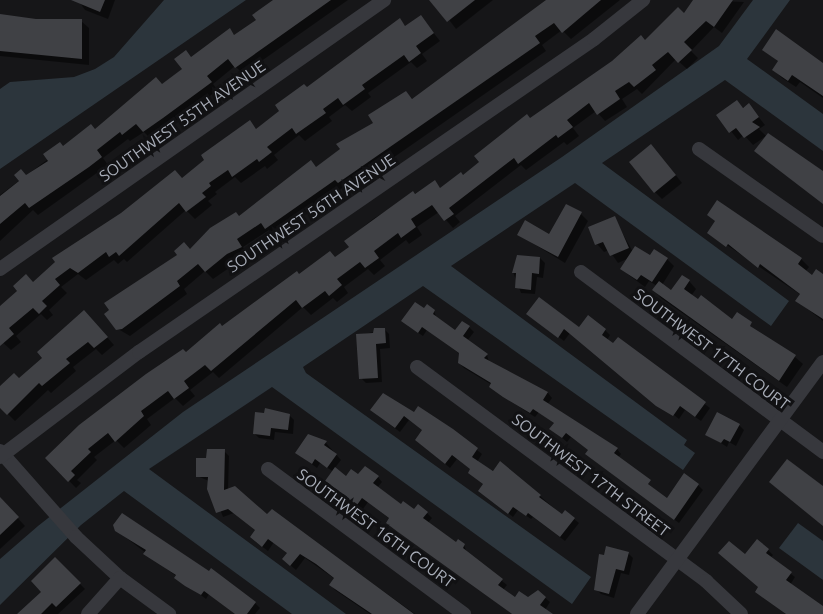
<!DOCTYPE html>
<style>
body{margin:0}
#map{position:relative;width:823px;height:614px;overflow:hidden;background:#161618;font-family:Ubuntu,sans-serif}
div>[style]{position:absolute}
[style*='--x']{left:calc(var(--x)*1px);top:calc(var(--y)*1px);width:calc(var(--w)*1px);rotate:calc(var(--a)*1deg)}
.water>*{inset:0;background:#2c353c}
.shadow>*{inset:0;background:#0007}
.building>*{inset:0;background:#404145}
.minor>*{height:14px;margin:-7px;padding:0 7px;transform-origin:7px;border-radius:7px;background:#37383d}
span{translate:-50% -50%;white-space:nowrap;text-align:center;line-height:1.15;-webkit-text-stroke:6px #111113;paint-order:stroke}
.street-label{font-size:16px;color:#a8adb8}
</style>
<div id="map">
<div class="water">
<i style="clip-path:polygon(164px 0,246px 0,0 169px,0 89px,10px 82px,74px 77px,95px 69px,114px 57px)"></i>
<i style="clip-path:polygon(753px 0,790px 0,747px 59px,823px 114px,823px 151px,725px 80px,602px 163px,789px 301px,771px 326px,575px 183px,451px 266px,687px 440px,684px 445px,695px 453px,683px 470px,423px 286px,303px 367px,306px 373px,591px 577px,572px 604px,272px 387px,149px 469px,346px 614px,292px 614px,124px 491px,81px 525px,0 605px,0 559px,38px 526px,183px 412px,562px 157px,719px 46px)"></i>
<i style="clip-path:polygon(798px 523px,823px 541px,823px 580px,779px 548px)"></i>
</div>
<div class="shadow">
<i style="clip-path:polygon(78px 0,115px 0,108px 19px,85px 10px)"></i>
<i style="clip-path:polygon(275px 0,348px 0,243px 74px,235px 66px,213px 84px,218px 90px,151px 139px,144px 132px,130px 141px,128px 139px,103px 158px,108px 165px,38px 215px,33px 210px,0 241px,0 195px,63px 148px,96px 131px,163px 85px,230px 30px,235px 36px,258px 20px)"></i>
<i style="clip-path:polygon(434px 0,493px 0,456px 29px)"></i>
<i style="clip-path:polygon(548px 0,620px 0,571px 39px,562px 30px,542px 45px,546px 51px,347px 190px,344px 187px,274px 235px,269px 230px,243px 247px,248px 255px,213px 279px,205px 271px,184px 289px,187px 294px,130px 336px,118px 329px,190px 251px,317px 168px,375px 123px,406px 93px,414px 100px)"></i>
<i style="clip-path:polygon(695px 0,744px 2px,722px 33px,714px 27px,691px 51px,698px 58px,687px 69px,676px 59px,642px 94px,637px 89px,622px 99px,627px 107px,605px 121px,596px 111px,573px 128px,579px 136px,567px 145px,564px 142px,526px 170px,521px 165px,455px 216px,460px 222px,453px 228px,439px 212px,417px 227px,422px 235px,409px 244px,406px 240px,380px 260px,385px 266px,374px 275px,368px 269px,344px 287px,348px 293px,337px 302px,333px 298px,311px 315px,303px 307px,219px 378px,213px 372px,190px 390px,195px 396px,183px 406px,175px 398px,147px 419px,151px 425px,124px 448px,116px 440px,94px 457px,97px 460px,77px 480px,81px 483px,76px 488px,47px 458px,222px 328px,300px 276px,336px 259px,351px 247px,346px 241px,373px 219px,434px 182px,441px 189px,464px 177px,531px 119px,684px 16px)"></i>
<i style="clip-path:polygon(0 15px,36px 21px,81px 21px,89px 28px,89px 65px,0 56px)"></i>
<i style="clip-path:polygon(421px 17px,440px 41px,422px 54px,427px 61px,417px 68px,411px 62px,368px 93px,371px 97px,352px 111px,345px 105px,329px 117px,332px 121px,305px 141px,299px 135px,274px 155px,278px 160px,267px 169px,265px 166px,241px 183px,235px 177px,215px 192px,217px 194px,208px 201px,212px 205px,195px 219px,186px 210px,127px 262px,124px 259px,118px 264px,114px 260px,86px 280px,78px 274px,61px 287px,67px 293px,49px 310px,53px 315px,47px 320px,41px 314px,16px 336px,21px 342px,11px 350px,0 340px,0 308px,183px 179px,250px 122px,257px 130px,400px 20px,406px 27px)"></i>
<i style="clip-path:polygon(764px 49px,823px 66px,823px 98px,800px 82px,796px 87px,782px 78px,774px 70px,779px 62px)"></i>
<i style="clip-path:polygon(749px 105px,765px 125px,759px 129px,766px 136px,753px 145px,744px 135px,738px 140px,719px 116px)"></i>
<i style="clip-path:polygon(659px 154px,682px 183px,662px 199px,655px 192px)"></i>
<i style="clip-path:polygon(717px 202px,801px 259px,809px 267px,805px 272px,813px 277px,823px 276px,823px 321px,797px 301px,801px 295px,709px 233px,716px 222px)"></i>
<i style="clip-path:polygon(581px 214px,588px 221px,565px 263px,519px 235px,550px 236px)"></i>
<i style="clip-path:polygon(614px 218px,633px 252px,667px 259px,674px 266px,662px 285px,671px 292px,689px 281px,696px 289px,691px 296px,732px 321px,737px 314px,757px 333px,795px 357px,803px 364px,787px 387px,661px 298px,654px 290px,657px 286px,649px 281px,645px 287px,630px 276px,622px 269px,629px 258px,618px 263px,609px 250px,604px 252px,597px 244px)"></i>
<i style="clip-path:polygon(540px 258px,545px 263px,543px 278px,537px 277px,535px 294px,521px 293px,513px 272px)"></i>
<i style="clip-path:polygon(424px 310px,434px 311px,437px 319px,456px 332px,469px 327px,474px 332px,467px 341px,487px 355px,489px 362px,548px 393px,552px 398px,547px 405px,617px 449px,621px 454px,618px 458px,667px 500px,685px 476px,698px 485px,703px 490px,679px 523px,592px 459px,590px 451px,571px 437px,567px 442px,556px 433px,555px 424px,539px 412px,535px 417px,510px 401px,492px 385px,464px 368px,459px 363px,460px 354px,427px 330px,423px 336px,408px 326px)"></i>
<i style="clip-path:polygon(533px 318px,579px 329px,605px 330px,610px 335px,607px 340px,614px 345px,618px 339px,710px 408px,701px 421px,685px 410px,679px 419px,570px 333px,564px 341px)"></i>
<i style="clip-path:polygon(91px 319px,114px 345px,102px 355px,96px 349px,73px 367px,76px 371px,51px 393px,48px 390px,15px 421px,0 406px,0 388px,19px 380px)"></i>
<i style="clip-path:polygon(385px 330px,389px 334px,390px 348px,380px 349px,382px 382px,366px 383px,361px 378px,358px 335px)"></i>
<i style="clip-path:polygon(414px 414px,452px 430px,482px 454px,477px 462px,540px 496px,563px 516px,574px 519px,579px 523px,565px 541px,533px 517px,531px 519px,518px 510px,513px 517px,485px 495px,484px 485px,472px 470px,457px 459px,450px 468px,422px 444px,424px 430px,409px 420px,400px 432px,377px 415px)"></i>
<i style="clip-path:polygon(290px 416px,294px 420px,293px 434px,275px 432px,274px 440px,259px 438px,254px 433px)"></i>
<i style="clip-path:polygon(739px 425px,744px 430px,736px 446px,729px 442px,727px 447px,707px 434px)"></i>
<i style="clip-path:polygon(309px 435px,326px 443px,341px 460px,334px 469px,347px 478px,378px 477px,382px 482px,377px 488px,401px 506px,415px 511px,418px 506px,427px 513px,432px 518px,428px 523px,456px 544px,464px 545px,467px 553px,507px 585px,503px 590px,515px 599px,527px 598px,538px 592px,550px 602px,545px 610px,549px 614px,512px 614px,368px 502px,363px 509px,331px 486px,327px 481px,334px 472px,320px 463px,317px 468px,302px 457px)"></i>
<i style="clip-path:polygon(224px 451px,229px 456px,228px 490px,267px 517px,272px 511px,415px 614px,370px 614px,335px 590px,331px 585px,335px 579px,305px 558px,296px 570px,289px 564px,289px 553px,274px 542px,268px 551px,256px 542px,257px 531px,234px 513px,223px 517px,209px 481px,197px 476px,208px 460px)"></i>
<i style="clip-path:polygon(0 499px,25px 526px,0 549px)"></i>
<i style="clip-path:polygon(116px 530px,255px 603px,260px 608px,255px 614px,236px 614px,209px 594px,206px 599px)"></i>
<i style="clip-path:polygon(768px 550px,773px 555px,770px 558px,795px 577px,790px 585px,823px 609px,823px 614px,786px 614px,760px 587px,745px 556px)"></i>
<i style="clip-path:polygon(628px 553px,633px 558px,629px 575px,621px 573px,614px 598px,601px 594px,596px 589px)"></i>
<i style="clip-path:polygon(55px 559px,85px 589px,58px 614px,20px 614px,43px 592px)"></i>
</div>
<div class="building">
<i style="clip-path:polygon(71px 0,105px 0,100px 12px)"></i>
<i style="clip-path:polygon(273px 0,331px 0,235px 68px,228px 59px,207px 76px,212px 82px,163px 118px,143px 132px,136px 124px,122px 135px,120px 132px,97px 150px,102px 157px,89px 167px,29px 208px,25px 203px,0 224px,0 196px,19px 181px,14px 175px,21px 169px,26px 175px,48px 161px,43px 154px,60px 142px,63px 146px,91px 124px,95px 129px,156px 77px,162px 84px,182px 69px,174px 59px,186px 50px,191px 57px,230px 28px,234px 35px,256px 20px,252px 15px)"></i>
<i style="clip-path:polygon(429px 0,475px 0,447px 22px)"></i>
<i style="clip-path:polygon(546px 0,601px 0,562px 33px,554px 23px,535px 36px,540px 43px,338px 183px,335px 180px,265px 229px,261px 223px,237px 239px,242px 247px,227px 254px,205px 272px,198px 264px,177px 281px,180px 286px,122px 329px,116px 330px,104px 314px,109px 310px,104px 303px,177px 255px,174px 251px,184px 242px,190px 249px,210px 228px,236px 212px,239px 216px,311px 160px,316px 167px,340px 149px,336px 144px,373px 123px,368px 115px,406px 91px,412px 99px)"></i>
<i style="clip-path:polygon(693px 0,733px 0,714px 27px,706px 21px,684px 42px,692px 50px,678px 63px,668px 52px,652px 65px,656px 70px,634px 87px,629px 82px,615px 91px,620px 99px,597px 115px,589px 103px,567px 120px,573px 127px,558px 138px,556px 135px,518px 164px,514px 158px,449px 208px,454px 214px,444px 221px,432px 205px,411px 219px,416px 227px,401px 238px,398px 233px,374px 251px,379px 258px,365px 268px,360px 262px,337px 279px,342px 285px,329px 296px,325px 291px,302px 308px,296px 300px,211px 371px,205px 365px,184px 381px,189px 388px,174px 399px,168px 391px,141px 411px,144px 416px,115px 442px,108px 433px,88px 449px,91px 452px,71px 471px,75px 475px,68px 482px,45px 458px,79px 425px,146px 374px,183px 349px,186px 352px,220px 323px,222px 326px,297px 271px,299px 274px,330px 251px,335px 257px,349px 247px,344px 241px,413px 191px,415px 194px,435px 180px,440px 188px,461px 172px,463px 175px,479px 162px,474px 156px,527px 114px,530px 118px,612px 61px,641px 35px,645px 40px,678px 7px,684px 13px)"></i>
<i style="clip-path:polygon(0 14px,36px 19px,82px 19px,82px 59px,0 51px)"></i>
<i style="clip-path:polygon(421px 15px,434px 33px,416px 46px,421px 53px,409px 62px,404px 55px,362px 85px,365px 89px,343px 105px,338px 98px,323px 109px,326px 113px,296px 134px,292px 128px,267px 147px,272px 152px,259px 162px,257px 159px,232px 177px,228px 170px,209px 183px,211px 186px,202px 193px,206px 197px,186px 212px,179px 203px,119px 256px,116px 252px,109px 257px,106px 252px,78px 273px,70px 268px,55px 279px,60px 285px,42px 301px,47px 306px,39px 314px,33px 308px,9px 328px,14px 334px,0 346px,0 306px,17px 291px,13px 286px,26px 274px,33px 282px,55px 262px,52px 258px,121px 213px,175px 170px,182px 178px,204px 160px,201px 155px,250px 120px,256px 129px,279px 111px,275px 105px,304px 84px,307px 87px,400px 18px,405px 26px)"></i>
<i style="clip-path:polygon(776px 29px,823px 63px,823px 96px,792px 75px,788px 81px,772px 70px,778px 61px,762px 50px)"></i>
<i style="clip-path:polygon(737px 100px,743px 108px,749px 103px,759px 117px,752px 122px,760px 127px,744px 138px,736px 128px,729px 133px,716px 115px)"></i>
<i style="clip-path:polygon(768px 133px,823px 171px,823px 204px,754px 151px)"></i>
<i style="clip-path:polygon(651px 144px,676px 175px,654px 193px,629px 162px)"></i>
<i style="clip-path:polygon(717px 200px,802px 258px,798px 264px,812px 275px,816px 269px,823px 274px,823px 319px,795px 301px,800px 294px,760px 264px,758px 268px,728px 244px,726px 247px,707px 233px,715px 221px,707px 215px)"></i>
<i style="clip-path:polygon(566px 204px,582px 212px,558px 257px,517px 235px,525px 220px,549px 234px)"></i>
<i style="clip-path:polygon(615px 216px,629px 248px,610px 256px,603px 242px,595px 245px,588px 227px)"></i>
<i style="clip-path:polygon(635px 246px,650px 255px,654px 249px,668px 258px,652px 282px,641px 275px,637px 280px,620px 269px)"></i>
<i style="clip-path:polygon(517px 255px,540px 257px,539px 274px,532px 273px,531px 290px,515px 288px,516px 273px,512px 273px)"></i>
<i style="clip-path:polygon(682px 275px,690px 280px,684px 289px,698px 299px,701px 295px,732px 319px,737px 312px,752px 322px,750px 326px,796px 355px,779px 381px,652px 290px,659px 281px,671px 290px)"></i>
<i style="clip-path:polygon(539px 297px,579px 327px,588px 315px,606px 329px,602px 335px,613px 343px,618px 337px,706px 402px,695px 417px,680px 406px,673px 416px,656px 406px,564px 329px,558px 338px,526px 314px)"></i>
<i style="clip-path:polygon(415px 302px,424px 308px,427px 304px,435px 310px,433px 314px,455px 330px,462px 321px,470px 326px,463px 336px,488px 354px,484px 358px,548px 392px,543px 400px,618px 448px,614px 453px,651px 480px,648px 484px,667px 498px,684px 473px,699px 484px,674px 520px,585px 454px,588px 450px,566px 433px,562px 438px,549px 429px,554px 423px,533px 409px,530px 413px,503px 397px,489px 387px,491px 383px,458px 363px,459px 353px,422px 327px,418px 333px,401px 321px)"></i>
<i style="clip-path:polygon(84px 310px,108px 337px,94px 348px,88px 342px,66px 359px,70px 363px,42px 386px,39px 383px,7px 415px,0 408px,0 386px,14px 373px,19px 378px,42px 358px,37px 352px)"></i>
<i style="clip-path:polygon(374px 328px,385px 328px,386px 343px,376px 344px,378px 378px,359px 379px,356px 334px,373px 333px)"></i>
<i style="clip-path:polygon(383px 393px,414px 412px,418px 406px,453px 429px,478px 448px,472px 457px,493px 471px,500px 461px,541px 495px,539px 497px,562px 514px,565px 510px,575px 518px,560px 537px,528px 513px,526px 516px,513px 507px,508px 514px,478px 491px,483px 484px,468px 473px,470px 469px,452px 455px,445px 464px,415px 440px,422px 430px,404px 416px,395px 428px,370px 410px)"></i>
<i style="clip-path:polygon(265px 408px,290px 414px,288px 430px,271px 428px,270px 436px,253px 434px,255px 412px,264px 413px)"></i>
<i style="clip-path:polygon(717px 412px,740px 424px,730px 442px,724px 439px,721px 443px,705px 435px)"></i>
<i style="clip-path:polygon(308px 434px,327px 441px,324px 445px,337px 454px,327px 468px,315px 459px,312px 464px,295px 453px)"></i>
<i style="clip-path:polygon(207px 449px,225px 449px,224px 490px,235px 486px,267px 514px,272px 509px,414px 614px,372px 614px,329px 585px,334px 578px,316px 564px,300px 554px,290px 566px,282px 559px,287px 553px,268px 539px,262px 547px,250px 537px,255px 530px,228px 509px,216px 513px,207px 489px,208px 477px,196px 477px,196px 458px,206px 458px)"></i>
<i style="clip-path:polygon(787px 459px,823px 486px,823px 526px,769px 482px)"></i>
<i style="clip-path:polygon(365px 466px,379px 476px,373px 483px,401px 504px,403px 501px,414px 509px,418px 504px,428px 512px,423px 518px,456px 542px,458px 539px,465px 544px,463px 548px,503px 579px,498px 585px,515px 597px,519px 591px,528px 597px,538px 590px,546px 597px,540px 605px,553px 614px,512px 614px,398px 532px,386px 523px,389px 518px,362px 498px,357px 505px,325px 481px,335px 467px,346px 476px,351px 469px,358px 474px)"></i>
<i style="clip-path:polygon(0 497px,19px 517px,0 535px)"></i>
<i style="clip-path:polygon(122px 513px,209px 571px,211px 568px,256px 602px,247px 614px,235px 614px,204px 591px,201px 595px,185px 586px,174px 578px,176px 575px,143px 554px,146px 550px,115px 531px,113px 525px)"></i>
<i style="clip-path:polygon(757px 539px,769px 549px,766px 553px,792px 572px,786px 580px,823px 606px,823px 614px,786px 614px,755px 592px,758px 587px,718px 553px,729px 541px,745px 554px)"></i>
<i style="clip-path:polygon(606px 546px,629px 552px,624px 571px,616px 569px,609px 594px,594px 590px,599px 554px,604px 555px)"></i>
<i style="clip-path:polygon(55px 557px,81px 583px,56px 607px,52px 603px,41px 614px,17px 614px,41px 592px,31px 581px)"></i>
</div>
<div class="minor">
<i style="--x:699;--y:149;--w:151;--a:35.1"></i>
<i style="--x:0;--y:269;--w:469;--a:-35"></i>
<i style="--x:581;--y:272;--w:302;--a:36.6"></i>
<i style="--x:417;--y:367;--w:360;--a:36.5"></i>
<i style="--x:706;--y:581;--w:48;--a:43.3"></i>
<i style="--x:0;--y:451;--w:115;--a:48.5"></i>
<i style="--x:76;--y:537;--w:60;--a:43"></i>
<i style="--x:120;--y:578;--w:61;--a:36.3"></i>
<i style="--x:0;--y:457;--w:174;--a:-37.1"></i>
<i style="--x:139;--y:352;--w:552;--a:-34.52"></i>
<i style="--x:594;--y:39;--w:63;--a:-38.5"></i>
<i style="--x:268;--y:469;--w:244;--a:36.5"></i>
<i style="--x:88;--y:614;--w:48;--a:-48.4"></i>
<i style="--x:637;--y:614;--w:313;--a:-53.6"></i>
</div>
<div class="street-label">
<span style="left:182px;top:121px;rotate:-35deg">SOUTHWEST 55TH AVENUE</span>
<span style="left:311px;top:213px;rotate:-34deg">SOUTHWEST 56TH AVENUE</span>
<span style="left:712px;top:349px;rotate:37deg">SOUTHWEST 17TH COURT</span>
<span style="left:591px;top:475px;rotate:37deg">SOUTHWEST 17TH STREET</span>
<span style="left:376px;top:528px;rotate:36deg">SOUTHWEST 16TH COURT</span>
</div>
</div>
